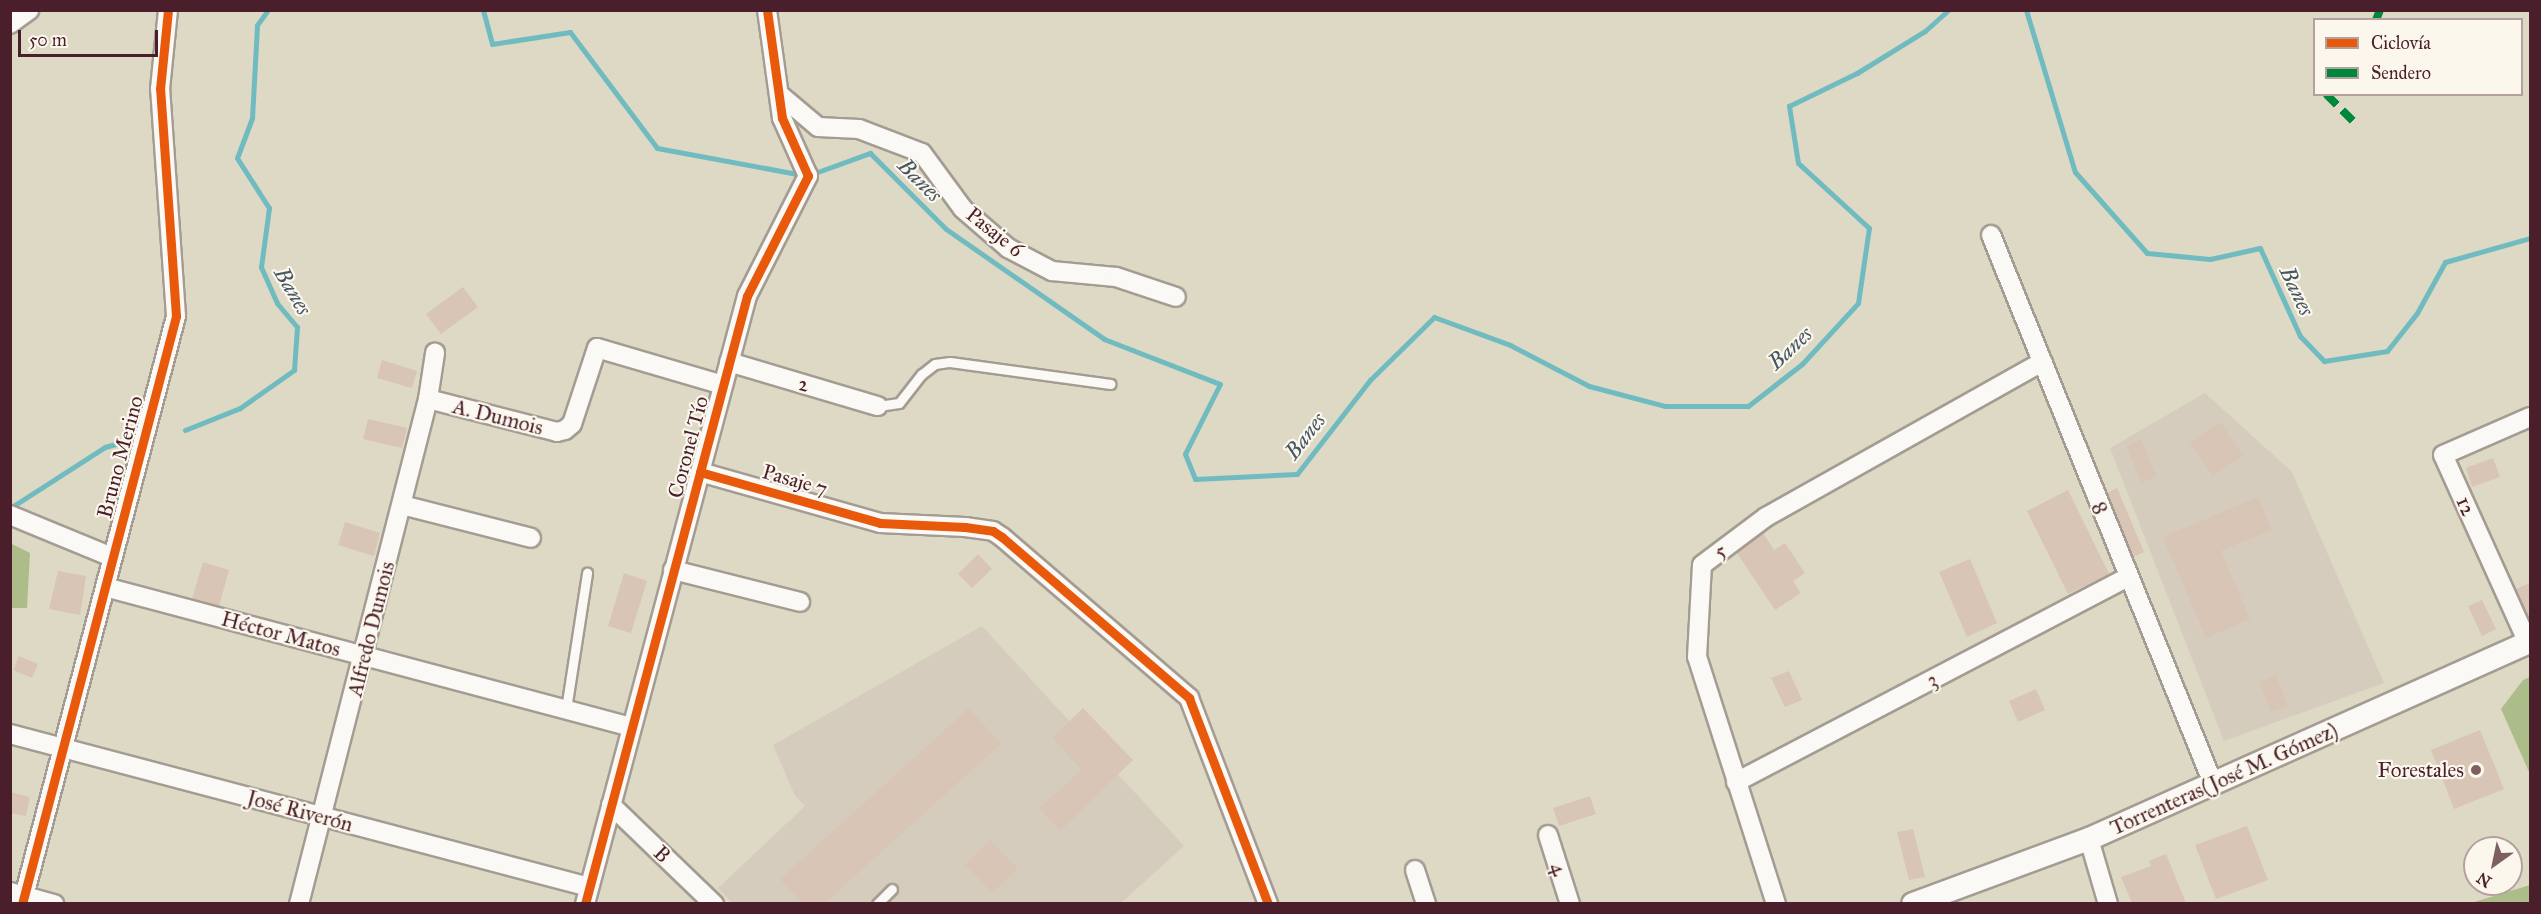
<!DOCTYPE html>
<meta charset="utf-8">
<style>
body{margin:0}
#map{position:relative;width:2541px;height:914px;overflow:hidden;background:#ded9c4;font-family:"IM FELL Great Primer",serif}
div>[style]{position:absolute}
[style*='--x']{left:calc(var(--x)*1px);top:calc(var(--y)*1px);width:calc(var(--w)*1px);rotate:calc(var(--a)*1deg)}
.industrial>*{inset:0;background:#d5ccbe}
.forest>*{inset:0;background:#acbd8a}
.stream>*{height:5px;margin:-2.5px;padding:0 2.5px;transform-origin:2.5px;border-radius:2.5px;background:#70bbc0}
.building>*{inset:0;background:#d8c5b5}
.roads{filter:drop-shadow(2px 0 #a49c92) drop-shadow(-2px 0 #a49c92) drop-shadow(0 2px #a49c92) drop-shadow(0 -2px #a49c92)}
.service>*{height:9px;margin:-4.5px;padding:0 4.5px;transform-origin:4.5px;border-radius:4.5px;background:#faf9f6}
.minor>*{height:18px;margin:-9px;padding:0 9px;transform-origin:9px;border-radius:9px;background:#faf9f6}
.tertiary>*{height:22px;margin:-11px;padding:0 11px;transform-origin:11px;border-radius:11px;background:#faf9f6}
.quiet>*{height:8px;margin-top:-4px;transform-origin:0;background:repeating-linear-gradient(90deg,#00873e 0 15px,transparent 0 23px)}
.cycleway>*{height:9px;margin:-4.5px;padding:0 4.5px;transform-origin:4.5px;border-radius:4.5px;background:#e8590c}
.dots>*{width:16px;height:16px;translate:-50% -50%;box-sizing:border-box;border:3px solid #fbf7ec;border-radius:50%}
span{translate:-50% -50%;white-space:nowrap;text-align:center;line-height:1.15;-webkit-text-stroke:4.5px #fbf7ec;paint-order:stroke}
.street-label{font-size:21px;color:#4a1f2b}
.poi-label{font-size:21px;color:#4a1f2b}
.right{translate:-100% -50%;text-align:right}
.water-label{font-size:22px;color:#465866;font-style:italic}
.frame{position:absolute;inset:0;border:12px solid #4a1f2b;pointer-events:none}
.legend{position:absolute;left:2313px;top:18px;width:210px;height:78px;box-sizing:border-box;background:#fbf7ec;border:2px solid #b4a19f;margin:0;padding:8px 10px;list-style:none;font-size:18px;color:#4a1f2b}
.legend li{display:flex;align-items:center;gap:12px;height:30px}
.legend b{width:30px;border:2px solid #b4a19f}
.north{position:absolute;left:2463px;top:836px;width:60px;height:60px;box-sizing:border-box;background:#fbf7ec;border:2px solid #b4a19f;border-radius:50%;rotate:213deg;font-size:16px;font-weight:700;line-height:24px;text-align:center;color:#4a1f2b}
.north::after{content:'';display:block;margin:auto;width:21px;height:27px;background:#7e6061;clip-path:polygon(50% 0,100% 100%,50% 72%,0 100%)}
.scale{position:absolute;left:18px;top:30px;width:140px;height:27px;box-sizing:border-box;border:3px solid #4a1f2b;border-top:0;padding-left:8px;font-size:18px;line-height:21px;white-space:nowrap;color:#4a1f2b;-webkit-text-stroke:4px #fbf7ec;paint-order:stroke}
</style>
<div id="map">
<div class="industrial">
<i style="clip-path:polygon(2205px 393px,2292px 472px,2384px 683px,2224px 741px,2110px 448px)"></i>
<i style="clip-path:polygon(982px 626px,1184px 846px,1121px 903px,733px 904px,718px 888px,805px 806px,795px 796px,773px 745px)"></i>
</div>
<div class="forest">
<i style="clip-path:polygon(10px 543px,30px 553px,27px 608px,11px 608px)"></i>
<i style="clip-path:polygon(2530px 677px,2530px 774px,2501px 709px,2523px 680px)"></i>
<i style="clip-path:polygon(2530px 885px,2530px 903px,2471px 903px)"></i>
</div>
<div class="stream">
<i style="--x:483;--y:10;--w:35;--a:75"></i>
<i style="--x:492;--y:44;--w:79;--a:-8.7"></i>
<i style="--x:570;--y:32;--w:145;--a:53.1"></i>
<i style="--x:657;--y:148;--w:148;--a:10.5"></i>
<i style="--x:2026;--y:10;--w:169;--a:73.2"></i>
<i style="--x:2075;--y:172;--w:108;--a:48.4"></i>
<i style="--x:2147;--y:253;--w:63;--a:5.4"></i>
<i style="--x:2210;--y:259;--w:51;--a:-12.4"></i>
<i style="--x:2260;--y:248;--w:97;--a:65.6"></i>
<i style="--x:2300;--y:336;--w:35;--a:46"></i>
<i style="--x:2324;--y:361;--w:64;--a:-9"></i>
<i style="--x:2387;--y:351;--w:48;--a:-51.7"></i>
<i style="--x:2417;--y:313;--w:58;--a:-61.2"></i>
<i style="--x:2445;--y:262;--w:88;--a:-15.8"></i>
<i style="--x:812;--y:174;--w:62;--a:-19.9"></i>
<i style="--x:870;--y:153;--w:107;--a:45"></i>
<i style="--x:946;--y:229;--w:193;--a:34.8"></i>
<i style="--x:1104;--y:339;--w:124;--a:21.2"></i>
<i style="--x:1220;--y:384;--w:78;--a:116.6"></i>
<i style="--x:1185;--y:454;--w:27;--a:68"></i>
<i style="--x:1195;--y:479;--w:102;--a:-2.8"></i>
<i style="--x:1297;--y:474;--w:119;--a:-52.2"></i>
<i style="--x:1370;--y:380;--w:90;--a:-44.5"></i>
<i style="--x:1434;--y:317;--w:81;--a:20.2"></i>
<i style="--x:1510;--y:345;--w:89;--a:27.4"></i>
<i style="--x:1589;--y:386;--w:79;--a:14.7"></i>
<i style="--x:1665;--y:406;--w:83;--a:0"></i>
<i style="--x:1748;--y:406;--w:68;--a:-37.9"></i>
<i style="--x:1802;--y:364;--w:83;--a:-47.4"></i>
<i style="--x:1858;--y:303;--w:76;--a:-81.7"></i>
<i style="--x:1869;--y:228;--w:96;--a:-137.5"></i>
<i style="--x:1798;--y:163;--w:58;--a:-99"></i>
<i style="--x:1789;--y:106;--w:76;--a:-25.9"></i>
<i style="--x:1857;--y:73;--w:80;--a:-31.7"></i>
<i style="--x:1925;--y:31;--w:31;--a:-42"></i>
<i style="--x:185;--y:430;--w:59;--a:-21.8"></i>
<i style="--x:240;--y:408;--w:66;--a:-35.1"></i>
<i style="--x:294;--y:370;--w:43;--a:-86"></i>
<i style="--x:297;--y:327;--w:31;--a:-130"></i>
<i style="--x:277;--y:303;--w:39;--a:-114"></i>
<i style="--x:261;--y:267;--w:60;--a:-82.3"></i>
<i style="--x:269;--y:208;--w:59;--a:-122.6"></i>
<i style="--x:237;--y:158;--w:43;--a:-69.4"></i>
<i style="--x:252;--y:118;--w:93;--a:-86.9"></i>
<i style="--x:257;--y:25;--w:19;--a:-54"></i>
<i style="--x:10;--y:508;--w:113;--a:-32.7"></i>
<i style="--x:105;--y:447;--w:32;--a:-16"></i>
</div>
<div class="building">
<i style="clip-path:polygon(463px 287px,478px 307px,441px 334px,426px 314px)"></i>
<i style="clip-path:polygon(382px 360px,417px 371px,412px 388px,377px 378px)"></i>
<i style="clip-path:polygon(368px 419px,407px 428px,402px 448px,363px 439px)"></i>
<i style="clip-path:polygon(2220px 422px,2243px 456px,2212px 476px,2190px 443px)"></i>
<i style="clip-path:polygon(2141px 439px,2156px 476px,2142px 483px,2126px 446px)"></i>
<i style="clip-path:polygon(2493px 458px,2500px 477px,2472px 487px,2466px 468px)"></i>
<i style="clip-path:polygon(2117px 488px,2144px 552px,2133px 557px,2107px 493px)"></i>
<i style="clip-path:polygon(2068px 490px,2109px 574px,2068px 594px,2027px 511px)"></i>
<i style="clip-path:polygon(2258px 497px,2272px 530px,2221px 551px,2250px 619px,2206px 638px,2163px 537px)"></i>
<i style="clip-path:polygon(345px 522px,380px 533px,374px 556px,338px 545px)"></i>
<i style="clip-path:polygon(1763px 533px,1774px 550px,1785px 543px,1805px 573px,1793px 581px,1801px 593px,1775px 610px,1737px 553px)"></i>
<i style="clip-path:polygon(978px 554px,992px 569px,972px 588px,958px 574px)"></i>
<i style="clip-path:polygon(1970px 559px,1997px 623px,1967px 637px,1939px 572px)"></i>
<i style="clip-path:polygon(203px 562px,229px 570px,219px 606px,192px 599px)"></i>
<i style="clip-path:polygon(58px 571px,86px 576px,80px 615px,49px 609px)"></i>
<i style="clip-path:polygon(624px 573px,647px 581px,631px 633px,608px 626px)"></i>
<i style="clip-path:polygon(2530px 583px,2530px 621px,2516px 589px)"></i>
<i style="clip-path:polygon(2482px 600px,2496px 629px,2482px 636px,2468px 606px)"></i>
<i style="clip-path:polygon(19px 656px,38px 664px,32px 678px,13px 670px)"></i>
<i style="clip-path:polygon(1789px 671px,1802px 700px,1785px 707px,1771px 678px)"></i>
<i style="clip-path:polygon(2276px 675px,2288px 706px,2271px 712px,2259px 682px)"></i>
<i style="clip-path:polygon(2036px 689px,2045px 710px,2018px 722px,2009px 701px)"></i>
<i style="clip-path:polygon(969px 708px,1001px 744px,825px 903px,802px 903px,780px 879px)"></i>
<i style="clip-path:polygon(1083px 708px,1133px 760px,1060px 831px,1039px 808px,1082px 770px,1052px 738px)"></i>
<i style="clip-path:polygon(2480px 730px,2504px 789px,2454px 809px,2431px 750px)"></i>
<i style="clip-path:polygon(10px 792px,30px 797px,26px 816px,10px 813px)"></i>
<i style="clip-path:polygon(1590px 796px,1596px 814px,1559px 826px,1553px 808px)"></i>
<i style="clip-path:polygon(2247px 826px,2268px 880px,2216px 899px,2195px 845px)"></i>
<i style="clip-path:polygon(1913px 829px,1925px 877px,1909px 880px,1897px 832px)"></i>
<i style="clip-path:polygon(990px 840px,1018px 869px,992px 893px,965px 865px)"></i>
<i style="clip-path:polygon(2166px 854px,2186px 903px,2132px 903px,2121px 877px,2151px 866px,2149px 861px)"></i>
</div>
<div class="roads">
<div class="service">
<i style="--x:878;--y:406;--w:21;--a:-8"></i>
<i style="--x:899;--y:403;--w:37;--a:-52"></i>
<i style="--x:922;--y:374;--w:16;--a:-38"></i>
<i style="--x:935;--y:364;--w:15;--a:-8"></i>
<i style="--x:950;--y:362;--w:162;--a:7.8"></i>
<i style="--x:566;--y:709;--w:138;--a:-81.2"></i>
<i style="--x:877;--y:904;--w:21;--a:-45"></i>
</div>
<div class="minor">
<i style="--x:10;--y:24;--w:24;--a:-36"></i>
<i style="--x:779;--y:94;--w:51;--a:40.2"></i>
<i style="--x:818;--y:127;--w:41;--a:2.8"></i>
<i style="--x:859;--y:129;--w:67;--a:20.9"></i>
<i style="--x:922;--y:153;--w:69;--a:53.8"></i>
<i style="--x:963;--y:209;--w:60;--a:40.9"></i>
<i style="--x:1008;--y:248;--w:50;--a:27.6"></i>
<i style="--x:1052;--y:271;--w:64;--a:5.4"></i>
<i style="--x:1116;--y:277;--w:63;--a:18.4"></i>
<i style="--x:1991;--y:235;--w:589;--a:67.96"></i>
<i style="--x:729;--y:362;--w:155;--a:16.5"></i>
<i style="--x:428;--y:399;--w:133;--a:14.3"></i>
<i style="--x:557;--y:432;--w:8;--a:-14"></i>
<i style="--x:565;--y:430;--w:9;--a:-41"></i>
<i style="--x:572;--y:424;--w:80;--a:-71.8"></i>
<i style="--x:597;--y:348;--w:131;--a:16.4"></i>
<i style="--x:700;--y:472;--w:187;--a:15.8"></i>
<i style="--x:880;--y:523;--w:85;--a:2.7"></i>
<i style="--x:965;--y:527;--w:28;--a:8"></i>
<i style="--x:993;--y:531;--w:11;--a:34"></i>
<i style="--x:1002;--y:537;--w:247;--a:40.7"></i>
<i style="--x:1189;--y:698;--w:221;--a:69"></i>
<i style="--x:402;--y:505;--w:133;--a:14.3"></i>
<i style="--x:10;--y:515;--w:110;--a:22.4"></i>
<i style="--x:673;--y:570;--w:131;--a:14.1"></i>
<i style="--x:105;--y:587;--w:544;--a:14.9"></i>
<i style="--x:2528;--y:643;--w:206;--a:-114.3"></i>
<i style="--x:2443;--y:455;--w:95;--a:-23.6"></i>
<i style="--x:10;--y:734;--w:599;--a:14.8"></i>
<i style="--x:1736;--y:782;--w:442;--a:-27.6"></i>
<i style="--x:611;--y:805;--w:143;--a:43.9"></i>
<i style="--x:1548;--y:835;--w:72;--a:72.3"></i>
<i style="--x:2089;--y:839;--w:68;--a:73.7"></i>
<i style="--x:1415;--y:870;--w:36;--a:72"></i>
<i style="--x:10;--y:892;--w:46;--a:15.3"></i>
<i style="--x:22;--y:904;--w:608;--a:-75.32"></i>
<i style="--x:176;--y:316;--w:228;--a:-94"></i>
<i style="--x:160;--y:89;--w:79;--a:-84.2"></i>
<i style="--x:299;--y:904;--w:521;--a:-75.67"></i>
<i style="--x:428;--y:399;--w:47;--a:-81.3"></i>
<i style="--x:585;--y:904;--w:629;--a:-75.08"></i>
<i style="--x:747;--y:296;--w:135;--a:-63.1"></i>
<i style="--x:808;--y:176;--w:64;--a:-114.1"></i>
<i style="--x:782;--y:118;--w:109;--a:-97.9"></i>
<i style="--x:1776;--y:904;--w:259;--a:-107.7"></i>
<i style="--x:1697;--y:657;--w:92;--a:-86.9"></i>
<i style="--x:1702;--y:565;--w:80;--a:-36.9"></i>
<i style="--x:1766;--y:517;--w:317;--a:-29.3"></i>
</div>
<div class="tertiary">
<i style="--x:1913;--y:904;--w:188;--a:-20.3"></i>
<i style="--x:2089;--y:839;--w:483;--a:-24.1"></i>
</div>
</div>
<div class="quiet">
<i style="--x:2376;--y:20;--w:11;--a:-68"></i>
<i style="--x:2326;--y:94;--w:38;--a:45"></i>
</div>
<div class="cycleway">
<i style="--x:700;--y:472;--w:187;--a:15.8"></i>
<i style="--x:880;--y:523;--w:85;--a:2.7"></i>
<i style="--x:965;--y:527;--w:28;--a:8"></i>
<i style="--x:993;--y:531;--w:11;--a:34"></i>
<i style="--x:1002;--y:537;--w:247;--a:40.7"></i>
<i style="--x:1189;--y:698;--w:221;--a:69"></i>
<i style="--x:22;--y:904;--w:608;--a:-75.32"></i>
<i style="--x:176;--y:316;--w:228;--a:-94"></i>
<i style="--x:160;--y:89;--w:79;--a:-84.2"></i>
<i style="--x:585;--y:904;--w:629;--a:-75.08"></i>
<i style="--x:747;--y:296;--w:135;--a:-63.1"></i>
<i style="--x:808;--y:176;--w:64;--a:-114.1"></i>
<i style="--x:782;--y:118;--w:109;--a:-97.9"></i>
</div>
<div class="dots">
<i style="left:2476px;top:770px;background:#7e6061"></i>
</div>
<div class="street-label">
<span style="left:995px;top:232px;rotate:38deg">Pasaje 6</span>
<span style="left:804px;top:384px;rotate:16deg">2</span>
<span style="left:498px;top:417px;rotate:14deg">A. Dumois</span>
<span style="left:688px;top:447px;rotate:-75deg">Coronel Tío</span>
<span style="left:120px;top:457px;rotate:-75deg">Bruno Merino</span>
<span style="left:795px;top:480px;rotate:16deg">Pasaje 7</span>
<span style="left:2466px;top:506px;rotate:66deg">12</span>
<span style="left:2100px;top:508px;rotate:68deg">8</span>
<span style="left:1720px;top:551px;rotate:-37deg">5</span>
<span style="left:371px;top:629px;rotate:-76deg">Alfredo Dumois</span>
<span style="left:281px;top:634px;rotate:15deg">Héctor Matos</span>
<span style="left:1932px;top:680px;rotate:-28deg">3</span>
<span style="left:2224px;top:779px;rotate:-24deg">Torrenteras(José M. Gómez)</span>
<span style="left:300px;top:811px;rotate:15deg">José Riverón</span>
<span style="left:662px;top:854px;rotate:44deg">B</span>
<span style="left:1559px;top:869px;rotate:72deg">4</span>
</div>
<div class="poi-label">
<span class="right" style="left:2464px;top:770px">Forestales</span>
</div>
<div class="water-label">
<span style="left:920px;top:180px;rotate:45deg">Banes</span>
<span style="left:293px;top:291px;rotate:60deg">Banes</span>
<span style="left:2297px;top:291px;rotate:65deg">Banes</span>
<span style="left:1790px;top:348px;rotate:-43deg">Banes</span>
<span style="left:1305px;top:436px;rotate:-52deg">Banes</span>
</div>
<div class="frame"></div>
<ul class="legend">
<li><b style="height:8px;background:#e8590c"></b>Ciclovía</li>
<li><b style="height:8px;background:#00873e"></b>Sendero</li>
</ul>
<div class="north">N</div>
<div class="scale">50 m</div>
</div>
